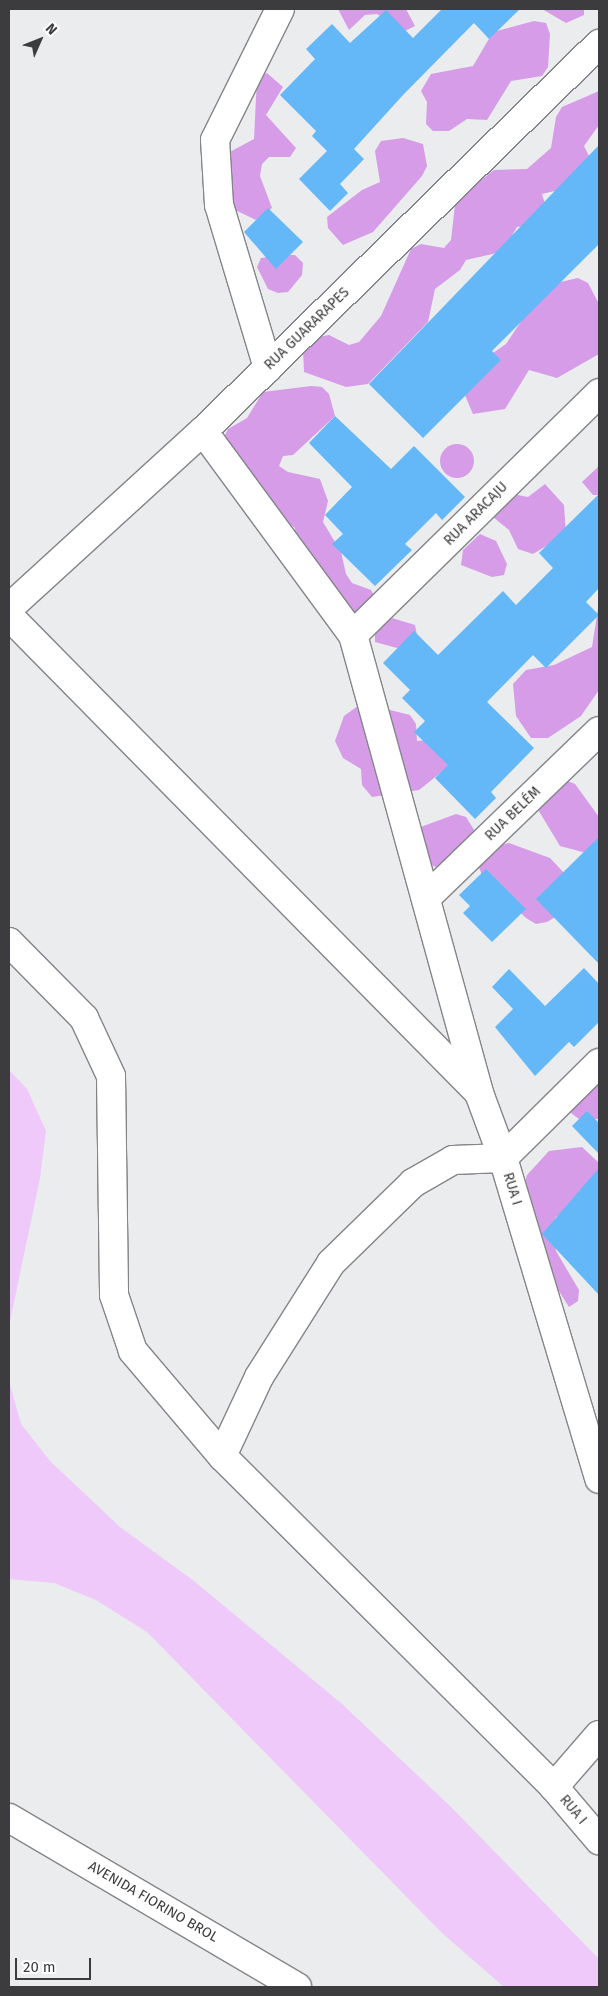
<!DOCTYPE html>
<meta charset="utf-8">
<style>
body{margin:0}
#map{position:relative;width:608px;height:1996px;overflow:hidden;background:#eaecee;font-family:"Fira Sans",sans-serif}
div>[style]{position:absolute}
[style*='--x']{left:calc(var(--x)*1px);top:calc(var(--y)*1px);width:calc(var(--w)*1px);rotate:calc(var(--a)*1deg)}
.green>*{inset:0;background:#eec9fa}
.forest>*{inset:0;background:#d69ce8}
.round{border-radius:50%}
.building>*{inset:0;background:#64b8f7}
.roads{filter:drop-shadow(1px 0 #848588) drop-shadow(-1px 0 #848588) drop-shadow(0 1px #848588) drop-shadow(0 -1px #848588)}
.minor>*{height:28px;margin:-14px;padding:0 14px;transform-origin:14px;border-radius:14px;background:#fff}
span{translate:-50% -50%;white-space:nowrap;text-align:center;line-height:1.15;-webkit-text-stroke:4px #fff;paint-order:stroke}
.street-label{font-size:14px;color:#3c3c3e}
.frame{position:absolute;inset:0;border:10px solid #3c3c3e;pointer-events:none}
.north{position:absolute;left:15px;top:15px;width:50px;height:50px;-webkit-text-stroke:4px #fff;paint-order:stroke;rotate:46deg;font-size:14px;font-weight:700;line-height:20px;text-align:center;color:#3c3c3e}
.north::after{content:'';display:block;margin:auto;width:18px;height:22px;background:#3c3c3e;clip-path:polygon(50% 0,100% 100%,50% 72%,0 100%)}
.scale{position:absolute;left:15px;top:1958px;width:76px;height:22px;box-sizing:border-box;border:2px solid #3c3c3e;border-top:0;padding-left:6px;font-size:15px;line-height:18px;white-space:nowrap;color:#3c3c3e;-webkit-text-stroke:4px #fff;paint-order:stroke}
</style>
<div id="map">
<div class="green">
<i style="clip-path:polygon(9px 1070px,27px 1089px,46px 1131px,40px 1178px,9px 1326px)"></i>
<i style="clip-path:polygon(9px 1334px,9px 1381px,21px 1424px,50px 1461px,120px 1527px,194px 1581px,342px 1704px,451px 1807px,599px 1959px,599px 1987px,504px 1987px,442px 1933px,147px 1632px,96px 1600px,54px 1583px,9px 1579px)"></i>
</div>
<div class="forest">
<i style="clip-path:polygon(338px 9px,406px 9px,415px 26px,405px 31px,377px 14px,365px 15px,349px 30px)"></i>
<i style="clip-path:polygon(542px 9px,584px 9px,584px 15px,566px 23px)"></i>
<i style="clip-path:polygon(534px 21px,546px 23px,550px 34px,548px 67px,542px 76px,511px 81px,487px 120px,467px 119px,449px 131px,433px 131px,426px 124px,427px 102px,421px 91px,431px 74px,473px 66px,493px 32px)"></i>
<i style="clip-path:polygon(267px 73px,283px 87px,266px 115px,296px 148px,290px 157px,269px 157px,262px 164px,260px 176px,272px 208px,256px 220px,229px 207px,226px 154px,254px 139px,257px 78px)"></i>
<i style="clip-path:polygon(599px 91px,599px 125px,584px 146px,589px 156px,563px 189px,542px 194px,545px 204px,528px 226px,517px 227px,506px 246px,497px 253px,466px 260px,460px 270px,435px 289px,428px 322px,368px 384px,346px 387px,304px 372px,303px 350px,318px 337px,329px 335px,349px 345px,359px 342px,381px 316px,411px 249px,421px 244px,444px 248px,451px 240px,455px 205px,461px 196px,494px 170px,527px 169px,551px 148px,556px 117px,562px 107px)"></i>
<i style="clip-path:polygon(403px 138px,423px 144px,427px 166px,422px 176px,373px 232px,343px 245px,328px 228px,327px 217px,362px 190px,380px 182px,375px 151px,381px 141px)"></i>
<i style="clip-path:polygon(283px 255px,295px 255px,303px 263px,302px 275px,288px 292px,278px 293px,268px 289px,257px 267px,261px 258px)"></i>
<i style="clip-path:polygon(578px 278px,588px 283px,599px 304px,599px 354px,557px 378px,529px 370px,505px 409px,473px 414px,464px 393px,480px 362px,506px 344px,530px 308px,556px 283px)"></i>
<i style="clip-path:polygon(311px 386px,322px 387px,329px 394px,335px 416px,293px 455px,283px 456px,279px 466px,288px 472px,320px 479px,328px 501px,323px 522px,341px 552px,346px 574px,352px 583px,371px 590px,377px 600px,356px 625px,293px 539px,295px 528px,268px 510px,223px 439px,228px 429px,247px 418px,263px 392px)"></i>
<i class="round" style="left:440px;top:444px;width:34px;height:34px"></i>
<i style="clip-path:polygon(599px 466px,599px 495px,593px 495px,582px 482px)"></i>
<i style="clip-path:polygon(545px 484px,564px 505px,566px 534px,533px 554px,518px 549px,509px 530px,488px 513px,512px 494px,528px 497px)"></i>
<i style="clip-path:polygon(480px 534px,496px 541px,507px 564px,504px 575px,492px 577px,461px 565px,463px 550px)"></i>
<i style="clip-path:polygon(599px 602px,599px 690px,581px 716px,548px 738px,531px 738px,516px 716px,513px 684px,526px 670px,554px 665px,592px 647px)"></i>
<i style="clip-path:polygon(392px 618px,415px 625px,418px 640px,397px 648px,375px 642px,375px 632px)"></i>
<i style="clip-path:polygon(362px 703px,410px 715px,416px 724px,417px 741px,438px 739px,463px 755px,419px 790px,372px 797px,362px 785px,361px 769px,343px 758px,335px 741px,344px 716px)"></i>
<i style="clip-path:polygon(565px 780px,575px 784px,599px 817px,599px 849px,590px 854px,560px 846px,537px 808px)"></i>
<i style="clip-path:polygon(456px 814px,466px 817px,476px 833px,464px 857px,436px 867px,429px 864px,418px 828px)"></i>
<i style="clip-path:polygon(509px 843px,550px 858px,565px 874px,557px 916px,547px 922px,536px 924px,526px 918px,482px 875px,478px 865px,499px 845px)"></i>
<i style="clip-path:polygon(599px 1082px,599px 1119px,579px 1119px,567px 1110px)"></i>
<i style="clip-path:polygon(582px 1147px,598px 1162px,599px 1176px,589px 1191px,555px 1218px,553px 1229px,556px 1251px,579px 1290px,578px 1301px,569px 1307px,545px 1269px,521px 1196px,527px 1175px,549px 1151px)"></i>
</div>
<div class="building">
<i style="clip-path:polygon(442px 9px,520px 9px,489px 39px,474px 23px,403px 95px,354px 149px,364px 159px,340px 184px,348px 193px,330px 211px,299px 179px,327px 151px,312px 136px,316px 131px,280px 95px,315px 59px,306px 49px,332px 24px,350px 43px,386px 10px,413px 38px)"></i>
<i style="clip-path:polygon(599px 145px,599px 244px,492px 351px,501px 360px,423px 438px,369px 384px)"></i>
<i style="clip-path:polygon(268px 208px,303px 242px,276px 269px,244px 232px)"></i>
<i style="clip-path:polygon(335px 416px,391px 469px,414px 446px,465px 497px,442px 520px,436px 513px,405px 544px,412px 550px,375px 586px,332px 544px,343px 534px,325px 515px,352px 487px,309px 443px)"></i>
<i style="clip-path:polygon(599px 494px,599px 588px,586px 602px,599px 615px,546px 668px,533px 655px,487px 702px,534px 748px,491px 792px,496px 798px,475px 819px,435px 778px,448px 765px,414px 732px,425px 721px,402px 698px,410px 690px,383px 663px,414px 631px,438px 655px,503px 591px,516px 605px,553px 568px,539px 553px)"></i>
<i style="clip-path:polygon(599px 837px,599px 964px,536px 899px)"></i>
<i style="clip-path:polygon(486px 869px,526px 909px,492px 942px,463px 913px,470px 906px,459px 895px)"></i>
<i style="clip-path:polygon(584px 968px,599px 984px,599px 1022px,574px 1047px,569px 1042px,535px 1076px,495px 1027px,513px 1009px,492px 987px,509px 969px,545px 1006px)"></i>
<i style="clip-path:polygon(587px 1111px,599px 1123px,599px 1154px,572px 1126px)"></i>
<i style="clip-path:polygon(599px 1168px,599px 1295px,542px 1234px)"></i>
</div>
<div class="roads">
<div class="minor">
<i style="--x:268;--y:368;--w:170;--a:-106.7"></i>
<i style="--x:219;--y:205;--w:65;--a:-93.5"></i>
<i style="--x:215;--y:140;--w:146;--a:-63.6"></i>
<i style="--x:203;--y:431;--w:253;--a:53.7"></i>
<i style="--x:353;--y:635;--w:475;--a:74.6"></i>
<i style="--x:479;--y:1093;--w:69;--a:69.7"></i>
<i style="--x:503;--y:1158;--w:335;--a:73.3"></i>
<i style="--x:9;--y:608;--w:263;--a:-42.4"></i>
<i style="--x:203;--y:431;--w:554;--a:-44.34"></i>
<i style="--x:9;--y:616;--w:668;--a:45.42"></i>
<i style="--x:353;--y:635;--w:345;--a:-44.5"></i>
<i style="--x:426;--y:898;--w:240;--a:-44"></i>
<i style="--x:9;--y:942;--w:107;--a:45.4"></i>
<i style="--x:84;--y:1018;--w:64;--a:65"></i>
<i style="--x:111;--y:1076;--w:219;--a:89.2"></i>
<i style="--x:114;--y:1295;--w:59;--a:71.3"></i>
<i style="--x:133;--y:1351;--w:138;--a:49.7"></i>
<i style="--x:222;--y:1456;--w:469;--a:44.9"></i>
<i style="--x:222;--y:1456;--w:87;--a:-64.9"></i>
<i style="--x:259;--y:1377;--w:135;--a:-57.7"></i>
<i style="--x:331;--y:1263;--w:115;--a:-44.3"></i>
<i style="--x:413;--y:1183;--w:46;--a:-29.9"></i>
<i style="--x:453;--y:1160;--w:50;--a:-2.3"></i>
<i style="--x:503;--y:1158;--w:135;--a:-44.7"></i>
<i style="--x:599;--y:1735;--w:69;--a:130.9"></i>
<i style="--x:554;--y:1787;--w:70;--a:49.7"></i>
<i style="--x:9;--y:1818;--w:334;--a:30.4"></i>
</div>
</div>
<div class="street-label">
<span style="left:307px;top:329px;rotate:-44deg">RUA GUARARAPES</span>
<span style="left:476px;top:514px;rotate:-45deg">RUA ARACAJU</span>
<span style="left:513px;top:814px;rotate:-44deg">RUA BELÉM</span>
<span style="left:512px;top:1189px;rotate:73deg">RUA I</span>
<span style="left:573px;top:1810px;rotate:50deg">RUA I</span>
<span style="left:153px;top:1902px;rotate:30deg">AVENIDA FIORINO BROL</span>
</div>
<div class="frame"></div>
<div class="north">N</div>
<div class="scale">20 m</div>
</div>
